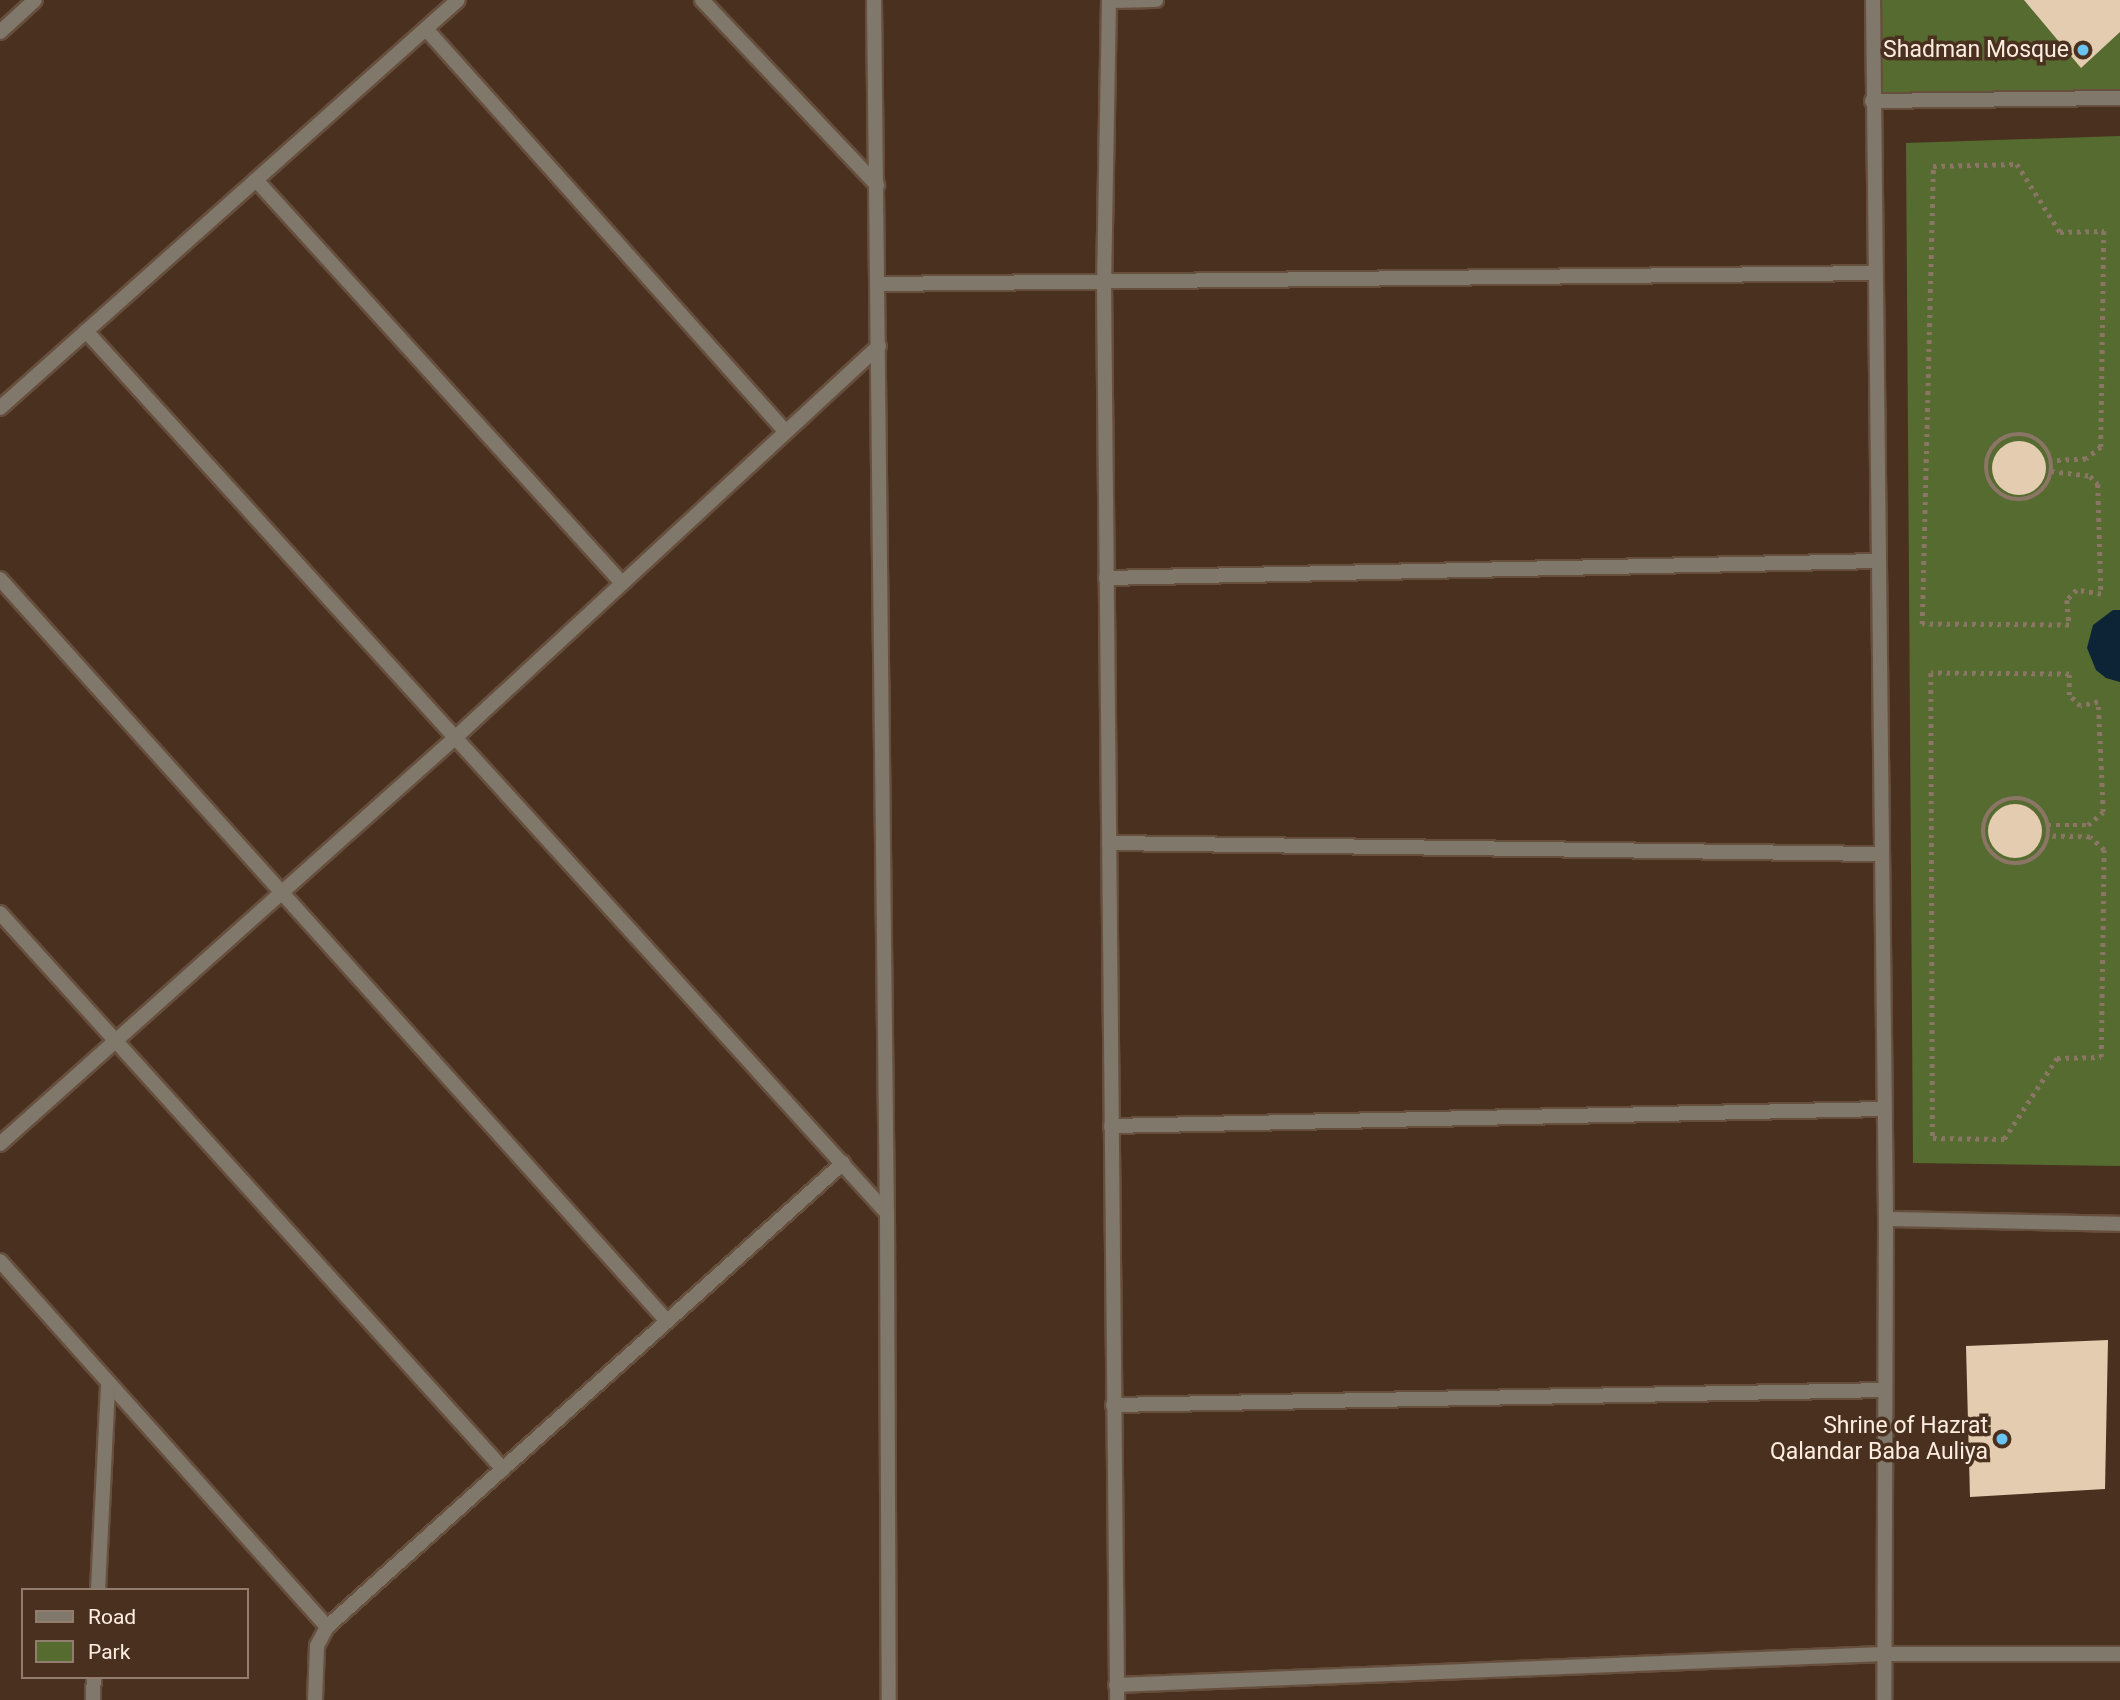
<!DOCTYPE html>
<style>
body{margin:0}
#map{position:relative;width:2120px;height:1700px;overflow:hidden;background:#4a311f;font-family:Roboto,sans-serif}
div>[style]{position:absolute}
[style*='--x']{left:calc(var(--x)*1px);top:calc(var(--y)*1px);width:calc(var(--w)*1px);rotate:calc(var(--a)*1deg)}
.green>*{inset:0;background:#556b30}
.water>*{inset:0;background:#0d2437}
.building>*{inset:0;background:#e3ccaf}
.round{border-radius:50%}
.path>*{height:4.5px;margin-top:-2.25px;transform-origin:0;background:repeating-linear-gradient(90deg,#8b7565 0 3.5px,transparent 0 8.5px)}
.path>.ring{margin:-2.25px;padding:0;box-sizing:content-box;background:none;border:4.5px solid #8b7565;border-radius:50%}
.roads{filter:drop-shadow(2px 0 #674f3e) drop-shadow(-2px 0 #674f3e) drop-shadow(0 2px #674f3e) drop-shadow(0 -2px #674f3e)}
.minor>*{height:14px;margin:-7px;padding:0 7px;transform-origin:7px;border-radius:7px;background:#80786b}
.tertiary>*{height:14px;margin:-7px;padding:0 7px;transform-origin:7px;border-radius:7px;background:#80786b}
.dots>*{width:19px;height:19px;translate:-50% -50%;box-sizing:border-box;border:4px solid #4a311f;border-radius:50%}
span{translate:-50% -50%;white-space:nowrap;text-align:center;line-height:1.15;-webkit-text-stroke:7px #4a311f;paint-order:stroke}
.poi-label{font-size:23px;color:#fdede1}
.right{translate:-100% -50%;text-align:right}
.legend{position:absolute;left:21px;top:1588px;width:228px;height:91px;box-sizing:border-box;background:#4a311f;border:2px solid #927c6d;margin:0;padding:9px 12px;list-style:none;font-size:21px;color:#fdede1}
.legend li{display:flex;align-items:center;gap:14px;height:35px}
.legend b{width:35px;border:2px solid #927c6d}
</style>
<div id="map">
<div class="green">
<i style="clip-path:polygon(1871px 0,2120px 0,2120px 98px,1872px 101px)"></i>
<i style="clip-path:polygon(2120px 136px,2120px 1166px,1913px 1163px,1906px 143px)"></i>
</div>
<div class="water">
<i style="clip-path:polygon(2113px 610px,2120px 610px,2120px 682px,2106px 678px,2096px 670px,2087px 648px,2093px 625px)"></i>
</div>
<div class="building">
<i style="clip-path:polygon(2024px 0,2120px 0,2120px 32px,2081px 68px)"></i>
<i class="round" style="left:1992px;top:441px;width:54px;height:54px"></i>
<i class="round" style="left:1988px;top:804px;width:54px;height:54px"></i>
<i style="clip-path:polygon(2108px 1340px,2105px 1489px,1970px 1497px,1966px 1346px)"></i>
</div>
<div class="path">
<i class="ring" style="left:1986px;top:434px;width:61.5px;height:61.5px"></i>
<i style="--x:2051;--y:471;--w:39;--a:7"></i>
<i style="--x:2090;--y:476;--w:11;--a:45"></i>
<i style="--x:2098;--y:484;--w:110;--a:88.4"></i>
<i style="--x:2101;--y:594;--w:24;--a:-171"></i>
<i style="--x:2077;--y:590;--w:14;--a:135"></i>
<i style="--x:2067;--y:600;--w:25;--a:85"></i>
<i style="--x:2069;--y:625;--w:147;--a:-179.6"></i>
<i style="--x:1922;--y:624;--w:458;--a:-88.6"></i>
<i style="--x:1933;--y:166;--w:84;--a:-1.4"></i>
<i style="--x:2017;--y:164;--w:80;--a:57.7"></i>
<i style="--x:2060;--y:232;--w:44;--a:-1.3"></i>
<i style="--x:2104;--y:231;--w:216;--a:90.8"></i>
<i style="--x:2101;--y:447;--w:19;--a:141"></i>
<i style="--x:2086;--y:459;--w:34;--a:177"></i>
<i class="ring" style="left:1983px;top:798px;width:61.5px;height:61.5px"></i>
<i style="--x:2048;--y:825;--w:40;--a:0"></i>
<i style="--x:2088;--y:825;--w:20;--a:-41"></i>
<i style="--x:2103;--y:812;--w:110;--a:-92.6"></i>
<i style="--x:2098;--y:702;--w:18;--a:167"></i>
<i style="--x:2080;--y:706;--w:16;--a:-135"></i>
<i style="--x:2069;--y:695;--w:21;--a:-90"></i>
<i style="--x:2069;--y:674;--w:138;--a:-179.6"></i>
<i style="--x:1931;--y:673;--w:465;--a:89.8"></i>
<i style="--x:1933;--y:1138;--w:71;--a:0.8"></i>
<i style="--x:2004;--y:1139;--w:97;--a:-56.8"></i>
<i style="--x:2057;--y:1058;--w:44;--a:-1.3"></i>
<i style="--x:2101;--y:1057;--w:207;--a:-89.2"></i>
<i style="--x:2104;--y:850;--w:19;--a:-137"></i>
<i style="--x:2090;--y:837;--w:41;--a:-178.6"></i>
</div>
<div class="roads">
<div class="minor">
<i style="--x:702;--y:0;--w:255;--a:46.6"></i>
<i style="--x:874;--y:0;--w:1213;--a:89.39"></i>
<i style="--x:887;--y:1213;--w:487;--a:89.8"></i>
<i style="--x:1109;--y:0;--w:282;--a:91"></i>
<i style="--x:1104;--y:282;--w:1418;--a:89.47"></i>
<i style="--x:1873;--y:0;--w:1219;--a:89.39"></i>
<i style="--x:1886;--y:1219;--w:481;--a:90.2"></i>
<i style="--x:1109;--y:1;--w:47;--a:-1.2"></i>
<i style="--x:426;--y:29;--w:540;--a:48.23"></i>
<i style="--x:1872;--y:101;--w:248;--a:-0.7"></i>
<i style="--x:256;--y:180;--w:544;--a:47.75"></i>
<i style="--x:879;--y:284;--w:995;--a:-0.63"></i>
<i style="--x:86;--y:331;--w:1191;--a:47.76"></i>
<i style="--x:0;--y:408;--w:613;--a:-41.7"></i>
<i style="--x:1106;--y:578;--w:771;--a:-1.26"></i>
<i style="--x:0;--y:579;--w:998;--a:48.05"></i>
<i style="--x:1109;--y:843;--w:772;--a:0.82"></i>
<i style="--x:0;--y:913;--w:750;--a:47.87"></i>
<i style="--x:1111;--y:1126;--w:773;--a:-1.26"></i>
<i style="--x:0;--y:1144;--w:611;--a:-41.75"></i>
<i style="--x:456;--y:737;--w:576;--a:-42.75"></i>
<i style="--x:1886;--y:1219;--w:234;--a:1.2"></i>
<i style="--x:0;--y:1261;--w:491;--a:48.2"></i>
<i style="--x:327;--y:1627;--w:21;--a:118"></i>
<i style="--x:317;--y:1646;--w:54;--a:92.1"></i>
<i style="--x:1113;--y:1405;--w:772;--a:-1.11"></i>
<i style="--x:98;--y:1590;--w:207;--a:-87.2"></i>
<i style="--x:327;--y:1627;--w:694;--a:-41.96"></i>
<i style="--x:1116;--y:1685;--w:768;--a:-2.31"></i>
<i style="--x:1883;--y:1654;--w:237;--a:0"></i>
<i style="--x:93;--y:1700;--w:23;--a:-88"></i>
</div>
<div class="tertiary">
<i style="--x:0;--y:32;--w:47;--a:-42.4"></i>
</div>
</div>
<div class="dots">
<i style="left:2083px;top:50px;background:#69c4f1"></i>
<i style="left:2002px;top:1439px;background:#69c4f1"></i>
</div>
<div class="poi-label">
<span class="right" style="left:2069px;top:50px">Shadman Mosque</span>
<span class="right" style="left:1988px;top:1439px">Shrine of Hazrat<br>Qalandar Baba Auliya</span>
</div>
<ul class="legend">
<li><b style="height:9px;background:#80786b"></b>Road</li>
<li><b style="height:19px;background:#556b30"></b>Park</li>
</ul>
</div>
